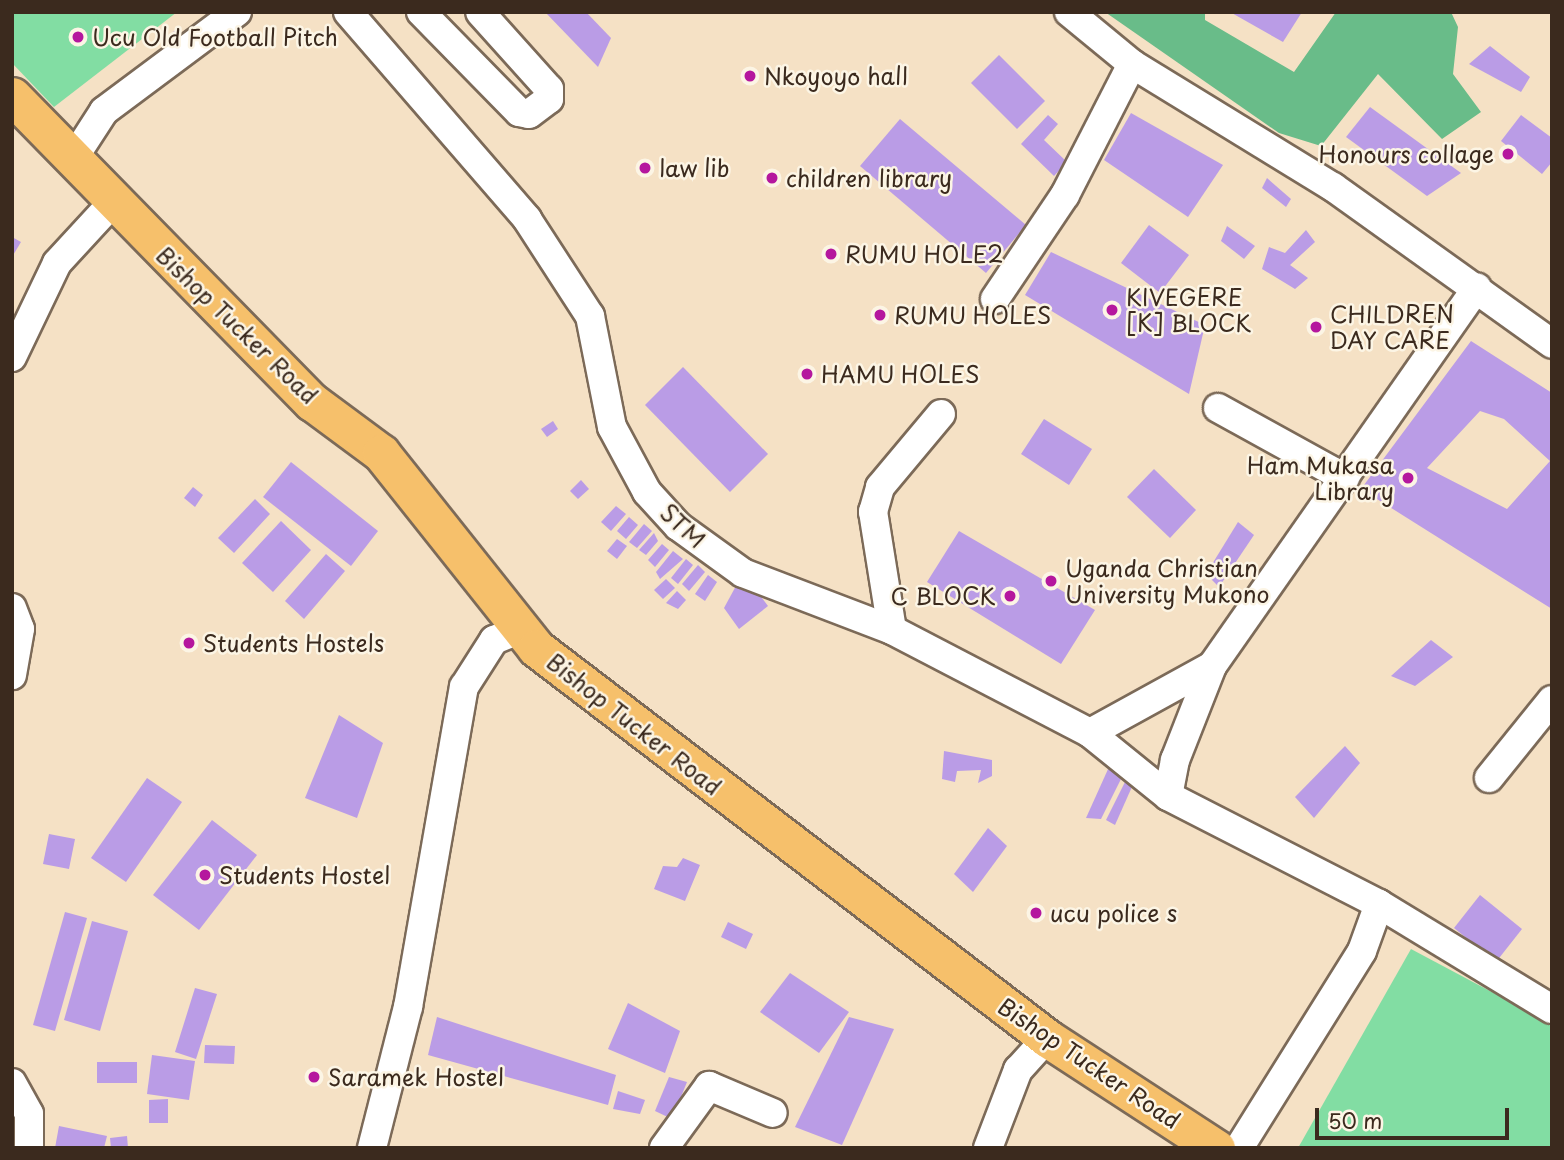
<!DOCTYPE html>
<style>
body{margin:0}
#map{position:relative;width:1564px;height:1160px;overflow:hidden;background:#f5e1c5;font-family:"Playpen Sans",sans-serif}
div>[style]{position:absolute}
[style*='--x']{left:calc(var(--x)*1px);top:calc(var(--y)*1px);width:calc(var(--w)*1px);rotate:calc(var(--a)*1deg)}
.green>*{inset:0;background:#82dda3}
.forest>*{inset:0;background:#69bc89}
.building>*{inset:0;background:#ba9ce6}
.roads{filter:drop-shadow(2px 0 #7c6a58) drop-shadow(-2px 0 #7c6a58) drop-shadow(0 2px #7c6a58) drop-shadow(0 -2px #7c6a58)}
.minor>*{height:28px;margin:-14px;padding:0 14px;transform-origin:14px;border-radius:14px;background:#fff}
.major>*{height:37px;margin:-18.5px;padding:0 18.5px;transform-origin:18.5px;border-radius:18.5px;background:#f6c06b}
.dots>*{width:19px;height:19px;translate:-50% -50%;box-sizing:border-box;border:4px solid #fcf5e5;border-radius:50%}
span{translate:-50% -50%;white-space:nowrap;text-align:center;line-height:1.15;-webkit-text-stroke:5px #fcf5e5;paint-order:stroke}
.poi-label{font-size:23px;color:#3b2a1e}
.left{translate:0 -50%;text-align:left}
.right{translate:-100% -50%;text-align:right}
.street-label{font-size:23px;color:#3b2a1e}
.frame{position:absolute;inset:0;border:14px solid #3b2a1e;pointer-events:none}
.scale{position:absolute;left:1315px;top:1108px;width:194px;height:32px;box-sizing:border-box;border:4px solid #3b2a1e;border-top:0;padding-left:9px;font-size:21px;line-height:24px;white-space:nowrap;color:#3b2a1e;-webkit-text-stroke:5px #fcf5e5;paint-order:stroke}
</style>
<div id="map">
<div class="green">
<i style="clip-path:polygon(12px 12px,177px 12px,54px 107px,12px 63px)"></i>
<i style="clip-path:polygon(1411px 949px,1552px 1024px,1552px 1148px,1298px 1148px)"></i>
</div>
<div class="forest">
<i style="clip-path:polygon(1105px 12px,1205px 12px,1205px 20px,1294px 72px,1336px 12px,1451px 12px,1458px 27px,1453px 74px,1481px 112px,1442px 139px,1378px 74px,1321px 146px,1279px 133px)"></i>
</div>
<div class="building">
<i style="clip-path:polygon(545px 12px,586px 12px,611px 38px,598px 67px)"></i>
<i style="clip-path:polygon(1230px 12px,1302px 12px,1283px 42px)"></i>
<i style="clip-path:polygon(176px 30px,184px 41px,170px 51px,162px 40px)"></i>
<i style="clip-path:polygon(1490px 46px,1530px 77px,1521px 92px,1469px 64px)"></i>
<i style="clip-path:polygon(999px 55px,1045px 101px,1017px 129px,971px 83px)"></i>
<i style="clip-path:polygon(1370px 107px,1461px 173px,1427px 196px,1346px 137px)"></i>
<i style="clip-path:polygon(1131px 113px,1223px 165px,1188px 217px,1104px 160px)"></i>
<i style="clip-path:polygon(1048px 115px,1058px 124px,1044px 140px,1067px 162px,1054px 176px,1021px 144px)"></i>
<i style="clip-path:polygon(1521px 115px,1552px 138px,1552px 162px,1542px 174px,1501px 141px)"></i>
<i style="clip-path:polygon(900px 119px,1026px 225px,986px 273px,860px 166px)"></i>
<i style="clip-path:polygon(1267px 178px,1291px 199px,1286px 207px,1262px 188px)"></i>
<i style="clip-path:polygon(1149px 225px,1189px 255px,1160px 293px,1121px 263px)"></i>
<i style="clip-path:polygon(1227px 226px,1255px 246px,1244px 259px,1221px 241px)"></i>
<i style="clip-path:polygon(1306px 230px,1315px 242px,1290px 265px,1308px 278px,1295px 289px,1262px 269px,1269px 247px,1285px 253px)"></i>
<i style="clip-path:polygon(12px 237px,21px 242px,12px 257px)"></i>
<i style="clip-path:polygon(1051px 252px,1205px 325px,1189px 394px,1025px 295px)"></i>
<i style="clip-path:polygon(evenodd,1471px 341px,1552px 393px,1552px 609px,1361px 489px,1471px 341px,1480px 411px,1504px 419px,1550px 461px,1507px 509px,1427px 468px,1480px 411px)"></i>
<i style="clip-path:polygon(683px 367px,768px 454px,730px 492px,645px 405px)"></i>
<i style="clip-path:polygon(1044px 419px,1092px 449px,1069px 485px,1021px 454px)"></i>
<i style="clip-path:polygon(553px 421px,558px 429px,547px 437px,541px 429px)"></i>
<i style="clip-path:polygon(291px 462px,378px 531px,351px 566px,263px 497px)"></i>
<i style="clip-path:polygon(1154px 469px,1196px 510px,1170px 538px,1127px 497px)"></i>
<i style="clip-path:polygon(581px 480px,589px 489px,578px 499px,570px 491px)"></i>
<i style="clip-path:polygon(193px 487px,203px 495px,195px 507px,184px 498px)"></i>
<i style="clip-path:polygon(255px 499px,270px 514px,234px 553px,218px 538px)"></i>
<i style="clip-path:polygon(616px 506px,626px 514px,611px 531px,601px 522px)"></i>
<i style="clip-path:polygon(629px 517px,638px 525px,626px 539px,617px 531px)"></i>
<i style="clip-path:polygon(281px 521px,311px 550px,273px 592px,242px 563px)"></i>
<i style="clip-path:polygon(1238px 522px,1254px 535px,1219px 587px,1206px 574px)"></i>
<i style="clip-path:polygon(644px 524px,652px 531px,637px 548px,629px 542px)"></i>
<i style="clip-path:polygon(959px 531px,1095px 610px,1061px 664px,927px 582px)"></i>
<i style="clip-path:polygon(654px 533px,658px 541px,646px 555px,639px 550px)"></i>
<i style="clip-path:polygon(617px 539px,627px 546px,617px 559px,607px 551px)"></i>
<i style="clip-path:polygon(662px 544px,669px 550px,655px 567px,648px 560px)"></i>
<i style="clip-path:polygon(673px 551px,683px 559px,660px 579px,656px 572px)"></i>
<i style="clip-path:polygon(326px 554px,345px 571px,304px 619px,285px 601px)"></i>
<i style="clip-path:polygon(686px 559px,693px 565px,678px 584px,671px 578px)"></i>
<i style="clip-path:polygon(698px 565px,705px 572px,689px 591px,682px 584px)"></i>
<i style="clip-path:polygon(743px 573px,768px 606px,739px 629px,724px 608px)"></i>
<i style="clip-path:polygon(708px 575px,717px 582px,705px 601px,695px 594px)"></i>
<i style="clip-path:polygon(666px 579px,675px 588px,663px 599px,654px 590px)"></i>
<i style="clip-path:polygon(677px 591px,686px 600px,678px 609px,666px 603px)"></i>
<i style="clip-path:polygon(1431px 640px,1453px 657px,1415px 686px,1391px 676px)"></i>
<i style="clip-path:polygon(339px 715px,383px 743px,357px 818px,305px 798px)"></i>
<i style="clip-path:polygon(1345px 746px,1360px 763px,1314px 818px,1295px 797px)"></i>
<i style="clip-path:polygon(944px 751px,992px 760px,992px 776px,978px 783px,981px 770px,957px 771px,955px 782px,942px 779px)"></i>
<i style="clip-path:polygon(1109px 767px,1124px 773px,1101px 819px,1086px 818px)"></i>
<i style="clip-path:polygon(147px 778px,182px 802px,126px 882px,91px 858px)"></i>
<i style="clip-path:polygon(1127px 778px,1135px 780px,1115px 825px,1106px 820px)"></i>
<i style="clip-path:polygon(212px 820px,257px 855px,199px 930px,153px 895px)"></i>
<i style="clip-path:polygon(988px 828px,1007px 846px,973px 892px,954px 874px)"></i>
<i style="clip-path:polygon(49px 834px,75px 839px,69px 869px,43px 864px)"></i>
<i style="clip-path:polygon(683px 858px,700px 865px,685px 901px,654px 889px,663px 866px,677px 867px)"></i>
<i style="clip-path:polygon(1480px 895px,1522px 929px,1496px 962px,1454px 928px)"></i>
<i style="clip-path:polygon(65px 912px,87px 918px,55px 1031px,33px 1025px)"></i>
<i style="clip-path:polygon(92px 921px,128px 931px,100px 1031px,64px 1020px)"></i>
<i style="clip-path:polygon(728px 922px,753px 934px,746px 949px,721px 937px)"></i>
<i style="clip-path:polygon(790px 973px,849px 1012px,819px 1053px,760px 1012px)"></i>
<i style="clip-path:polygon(195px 988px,217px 994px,196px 1059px,175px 1052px)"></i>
<i style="clip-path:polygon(628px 1003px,680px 1031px,665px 1073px,608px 1049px)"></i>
<i style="clip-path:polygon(437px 1017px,616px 1075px,608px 1105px,428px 1055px)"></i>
<i style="clip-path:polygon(849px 1017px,894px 1029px,842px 1145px,795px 1127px)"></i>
<i style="clip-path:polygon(205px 1045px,235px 1046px,234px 1064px,204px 1063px)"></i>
<i style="clip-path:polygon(152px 1055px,195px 1061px,189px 1100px,147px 1094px)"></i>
<i style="clip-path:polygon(97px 1062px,137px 1062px,137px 1083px,97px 1083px)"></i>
<i style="clip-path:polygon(669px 1077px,687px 1082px,672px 1119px,655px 1111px)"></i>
<i style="clip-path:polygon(618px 1091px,645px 1100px,640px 1114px,613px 1109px)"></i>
<i style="clip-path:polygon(168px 1099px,168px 1123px,149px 1123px,149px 1100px)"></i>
<i style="clip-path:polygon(59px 1126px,107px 1136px,104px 1148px,55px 1148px)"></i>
<i style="clip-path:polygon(127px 1136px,128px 1148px,111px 1148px,110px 1138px)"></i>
</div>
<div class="roads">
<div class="minor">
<i style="--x:348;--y:12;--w:274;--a:49.1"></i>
<i style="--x:527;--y:219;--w:116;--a:57"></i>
<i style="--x:590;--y:316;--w:113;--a:78.8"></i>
<i style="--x:612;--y:427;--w:74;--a:61.7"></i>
<i style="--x:647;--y:492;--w:46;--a:47.6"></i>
<i style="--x:678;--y:526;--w:80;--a:35.9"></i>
<i style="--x:743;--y:573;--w:160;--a:20.9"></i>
<i style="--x:892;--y:630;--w:223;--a:27.5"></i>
<i style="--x:1090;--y:733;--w:100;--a:38.9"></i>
<i style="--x:1168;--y:796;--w:237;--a:27.1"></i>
<i style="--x:1379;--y:904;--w:202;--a:31.3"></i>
<i style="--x:421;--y:12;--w:140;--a:45.6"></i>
<i style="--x:519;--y:112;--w:10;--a:11"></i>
<i style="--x:529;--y:114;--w:25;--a:-37"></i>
<i style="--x:549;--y:99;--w:10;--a:-90"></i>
<i style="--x:549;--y:89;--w:103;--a:-131.9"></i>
<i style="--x:1069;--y:12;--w:82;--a:39.5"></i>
<i style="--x:1132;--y:64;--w:236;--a:31.5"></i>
<i style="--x:1333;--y:187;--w:269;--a:35.6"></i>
<i style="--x:73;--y:159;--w:57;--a:-57.1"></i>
<i style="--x:104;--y:111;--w:166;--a:-36.7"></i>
<i style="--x:995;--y:299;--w:125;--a:-56.1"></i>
<i style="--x:1065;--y:195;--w:147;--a:-62.9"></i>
<i style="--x:12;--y:357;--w:104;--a:-64.4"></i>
<i style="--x:57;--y:263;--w:83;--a:-47.4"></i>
<i style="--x:1218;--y:408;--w:145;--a:28.9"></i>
<i style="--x:12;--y:608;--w:22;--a:69"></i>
<i style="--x:20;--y:629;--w:47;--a:99.9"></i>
<i style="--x:892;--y:630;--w:120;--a:-99.1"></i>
<i style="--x:873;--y:512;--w:26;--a:-74"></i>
<i style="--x:880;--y:487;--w:95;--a:-50.1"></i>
<i style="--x:1090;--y:733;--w:139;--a:-28.8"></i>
<i style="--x:1489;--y:778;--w:100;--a:-51.1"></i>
<i style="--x:1168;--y:796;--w:37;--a:-79"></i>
<i style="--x:1175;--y:760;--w:101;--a:-68.5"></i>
<i style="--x:1212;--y:666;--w:462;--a:-55"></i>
<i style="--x:12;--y:1083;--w:35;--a:61"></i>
<i style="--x:29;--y:1114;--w:34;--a:90"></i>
<i style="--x:372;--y:1148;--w:146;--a:-75.7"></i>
<i style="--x:408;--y:1007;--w:325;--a:-80.1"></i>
<i style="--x:464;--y:687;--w:56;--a:-57.4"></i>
<i style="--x:494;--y:640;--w:31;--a:-22"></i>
<i style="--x:664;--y:1148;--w:77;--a:-54"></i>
<i style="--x:709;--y:1086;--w:69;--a:22.9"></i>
<i style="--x:988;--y:1148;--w:84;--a:-69"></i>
<i style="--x:1018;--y:1070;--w:43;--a:-47.8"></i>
<i style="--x:1239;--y:1148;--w:232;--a:-58"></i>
<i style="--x:1362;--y:951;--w:50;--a:-70.1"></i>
</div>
<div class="major">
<i style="--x:12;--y:96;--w:429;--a:45.6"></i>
<i style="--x:312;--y:402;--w:86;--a:36.5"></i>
<i style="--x:381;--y:453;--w:249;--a:51.5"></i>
<i style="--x:536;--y:648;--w:643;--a:37.35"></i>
<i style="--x:1047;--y:1038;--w:202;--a:33.1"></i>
</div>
</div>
<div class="dots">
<i style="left:78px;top:37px;background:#b5179e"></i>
<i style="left:750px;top:76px;background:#b5179e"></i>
<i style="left:1508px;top:154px;background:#b5179e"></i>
<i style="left:645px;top:168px;background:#b5179e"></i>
<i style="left:772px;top:178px;background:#b5179e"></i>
<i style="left:831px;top:254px;background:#b5179e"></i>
<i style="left:1112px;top:310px;background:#b5179e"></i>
<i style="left:880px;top:315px;background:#b5179e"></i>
<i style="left:1316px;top:327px;background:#b5179e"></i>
<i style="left:807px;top:374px;background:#b5179e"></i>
<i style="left:1408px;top:478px;background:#b5179e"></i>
<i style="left:1051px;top:581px;background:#b5179e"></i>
<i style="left:1010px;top:596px;background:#b5179e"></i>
<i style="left:189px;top:643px;background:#b5179e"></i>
<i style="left:205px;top:875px;background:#b5179e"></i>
<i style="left:1036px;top:913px;background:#b5179e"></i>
<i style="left:314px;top:1077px;background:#b5179e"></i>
</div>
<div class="poi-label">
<span class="left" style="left:92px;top:37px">Ucu Old Football Pitch</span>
<span class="left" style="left:764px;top:76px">Nkoyoyo hall</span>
<span class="right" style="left:1494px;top:154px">Honours collage</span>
<span class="left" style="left:659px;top:168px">law lib</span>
<span class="left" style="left:786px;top:178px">children library</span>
<span class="left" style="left:845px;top:254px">RUMU HOLE2</span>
<span class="left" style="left:1126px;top:310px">KIVEGERE<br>[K] BLOCK</span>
<span class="left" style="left:1330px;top:327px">CHILDREN<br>DAY CARE</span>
<span class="left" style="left:894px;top:315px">RUMU HOLES</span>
<span class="left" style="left:821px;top:374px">HAMU HOLES</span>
<span class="right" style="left:1394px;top:478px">Ham Mukasa<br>Library</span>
<span class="left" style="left:1065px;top:581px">Uganda Christian<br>University Mukono</span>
<span class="right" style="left:996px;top:596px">C BLOCK</span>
<span class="left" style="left:203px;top:643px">Students Hostels</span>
<span class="left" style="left:219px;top:875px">Students Hostel</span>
<span class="left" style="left:1050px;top:913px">ucu police s</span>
<span class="left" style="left:328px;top:1077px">Saramek Hostel</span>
</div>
<div class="street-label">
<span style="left:237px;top:325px;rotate:44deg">Bishop Tucker Road</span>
<span style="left:683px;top:526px;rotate:42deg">STM</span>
<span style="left:634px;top:724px;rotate:38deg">Bishop Tucker Road</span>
<span style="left:1089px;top:1063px;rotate:34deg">Bishop Tucker Road</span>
</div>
<div class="frame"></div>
<div class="scale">50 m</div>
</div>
